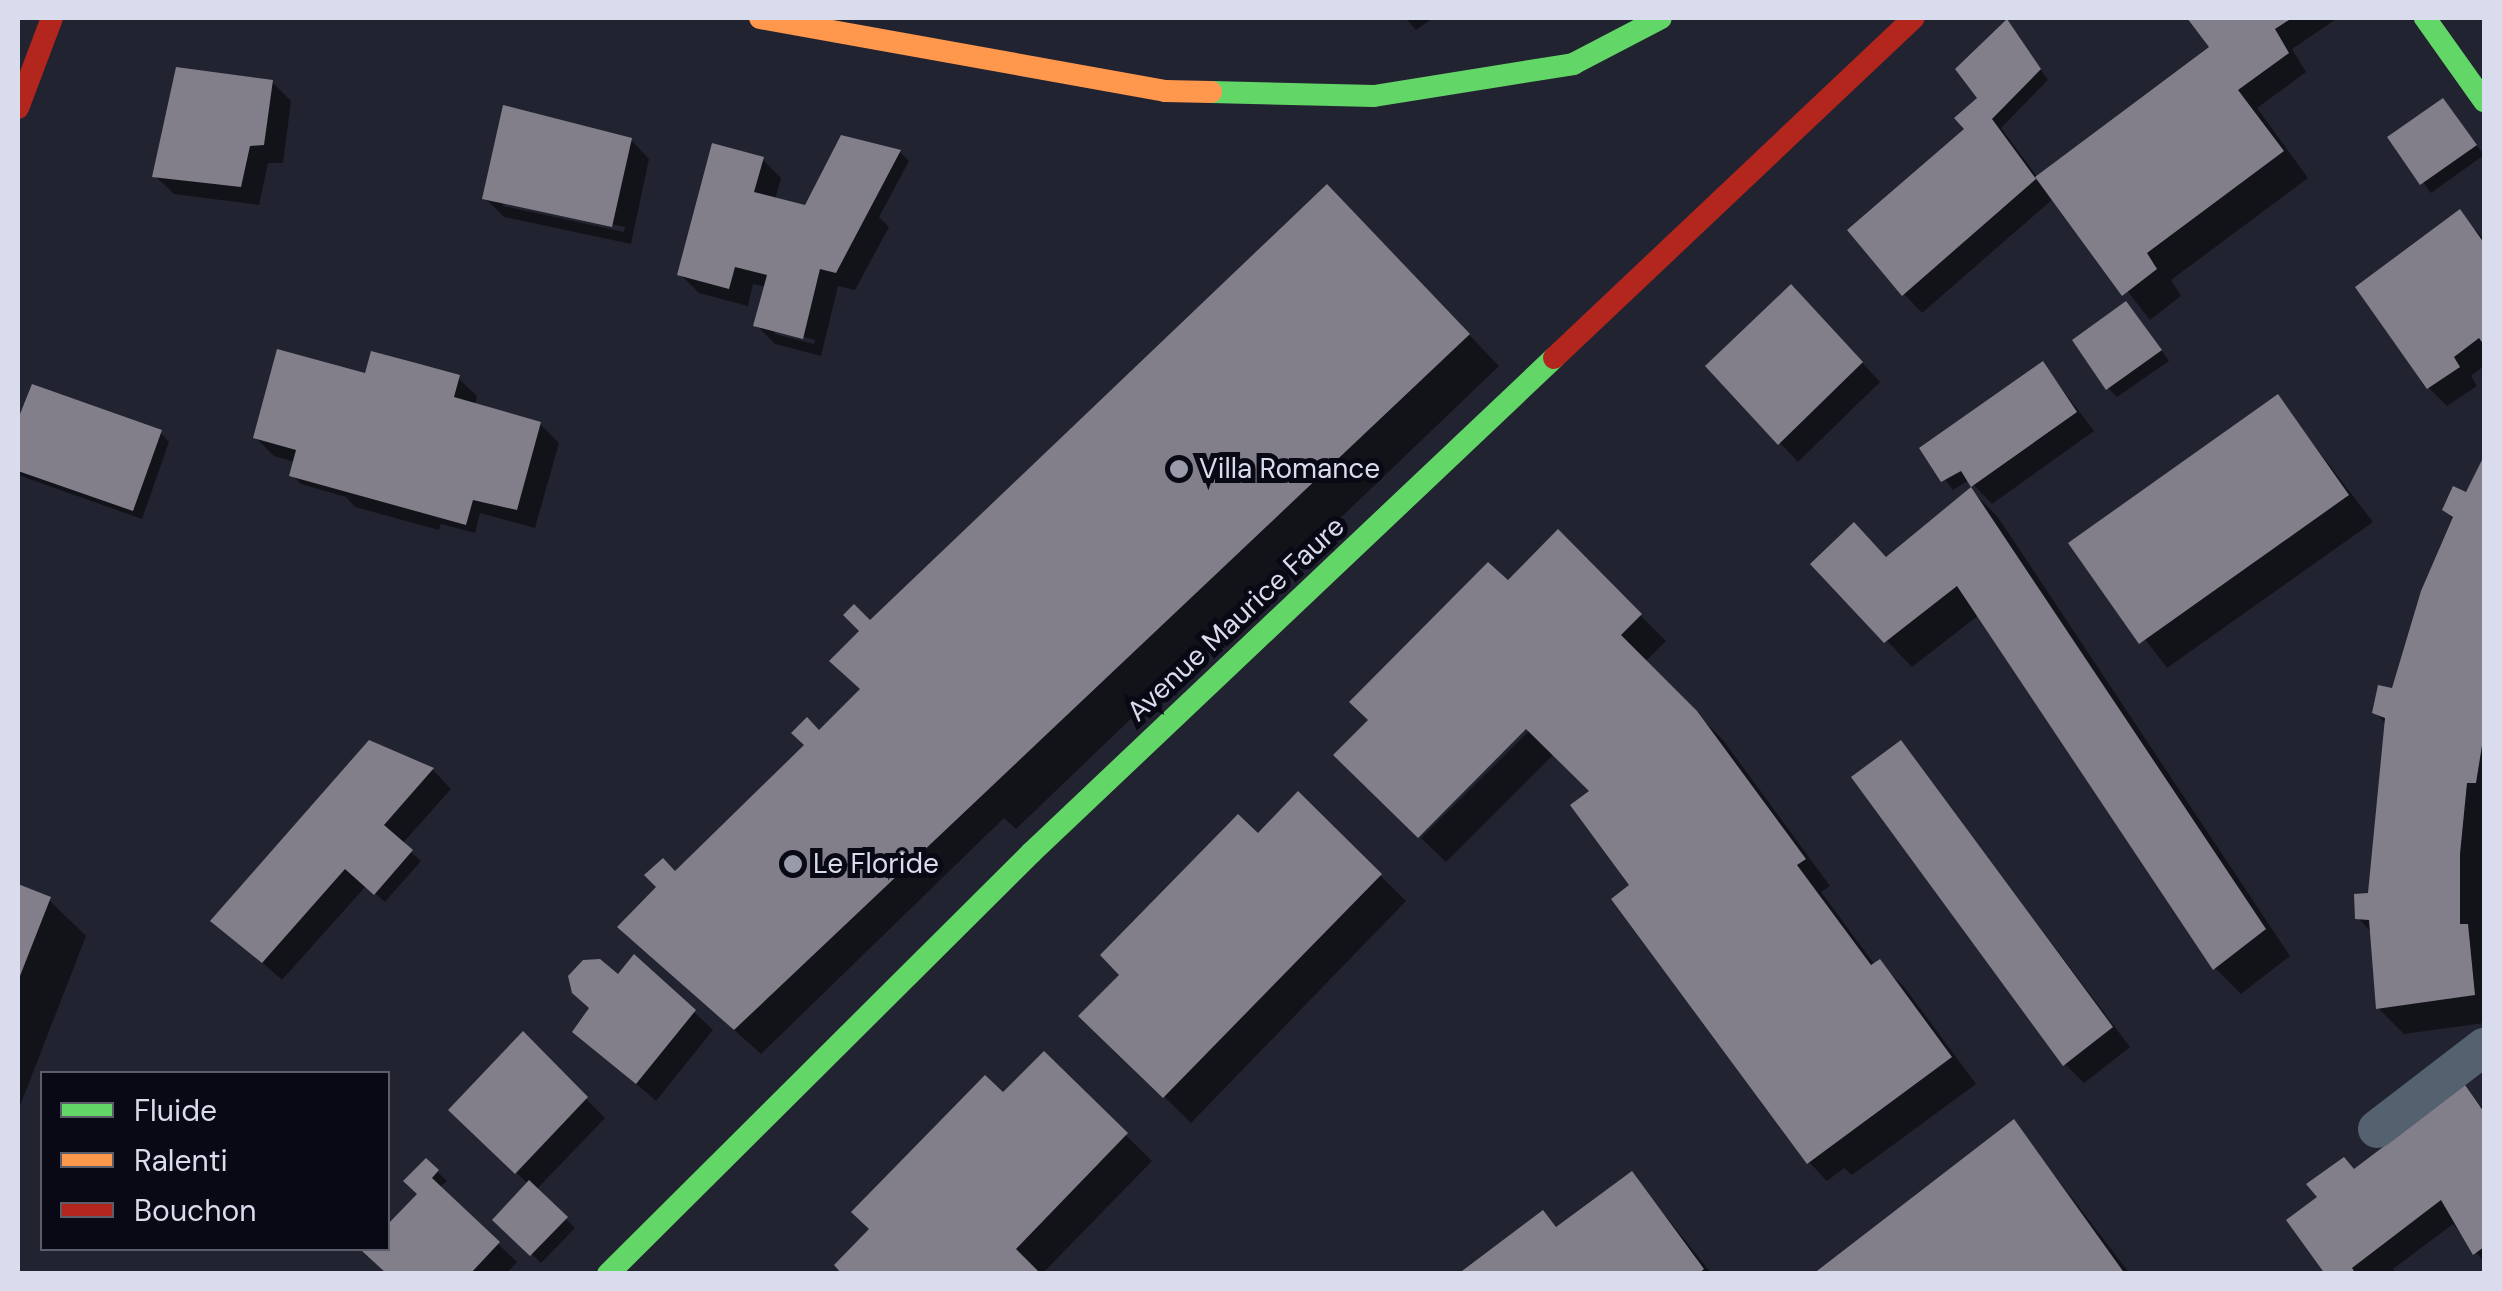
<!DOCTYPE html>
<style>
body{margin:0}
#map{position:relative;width:2502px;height:1291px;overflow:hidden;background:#222330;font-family:"DM Sans",sans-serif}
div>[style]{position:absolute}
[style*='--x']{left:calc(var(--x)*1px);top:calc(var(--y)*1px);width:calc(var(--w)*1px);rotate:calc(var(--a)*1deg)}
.shadow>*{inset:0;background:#0007}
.building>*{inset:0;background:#827f8b}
.lane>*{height:38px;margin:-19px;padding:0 19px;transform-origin:19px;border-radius:19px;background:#54616f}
.fast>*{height:22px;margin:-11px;padding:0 11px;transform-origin:11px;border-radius:11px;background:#63d668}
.slow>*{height:22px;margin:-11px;padding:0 11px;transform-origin:11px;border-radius:11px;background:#ff974d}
.jam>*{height:22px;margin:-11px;padding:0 11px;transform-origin:11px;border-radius:11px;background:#b3261e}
.dots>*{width:28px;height:28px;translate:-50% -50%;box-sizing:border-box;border:5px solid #080914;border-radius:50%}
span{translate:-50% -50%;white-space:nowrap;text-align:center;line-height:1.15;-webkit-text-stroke:10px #080914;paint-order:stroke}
.poi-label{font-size:28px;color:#d9dced}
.left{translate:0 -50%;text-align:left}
.street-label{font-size:28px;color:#d9dced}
.frame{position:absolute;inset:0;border:20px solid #d9dced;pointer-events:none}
.legend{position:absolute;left:40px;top:1071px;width:350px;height:180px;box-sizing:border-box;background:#080914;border:2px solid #5c5d6b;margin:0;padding:12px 18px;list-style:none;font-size:30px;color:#d9dced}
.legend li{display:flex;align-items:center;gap:20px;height:50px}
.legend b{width:50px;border:2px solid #5c5d6b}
</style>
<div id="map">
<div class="shadow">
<i style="clip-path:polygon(1405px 18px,1433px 18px,1416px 30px)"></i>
<i style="clip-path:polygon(2189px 18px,2338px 18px,2292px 49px,2306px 72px,2257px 108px,2308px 178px,2171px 280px,2181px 296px,2150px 320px,2054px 198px,1922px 313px,1904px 294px,2007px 22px,2048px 80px,2001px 128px,2038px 178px,2211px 48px)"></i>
<i style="clip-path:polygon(272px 82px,291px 101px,283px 163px,268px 163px,259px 205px,174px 194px,155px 176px)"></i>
<i style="clip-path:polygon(2443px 101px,2484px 155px,2431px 193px,2391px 138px)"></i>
<i style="clip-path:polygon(evenodd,631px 140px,649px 159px,631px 244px,504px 217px,485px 198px,631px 140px,503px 201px,625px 227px,624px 232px,503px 206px,503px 201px)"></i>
<i style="clip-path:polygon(evenodd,900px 152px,909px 161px,879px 217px,889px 227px,855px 290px,838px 286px,821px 356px,775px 344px,756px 325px,766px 287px,753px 284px,748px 306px,699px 293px,680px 274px,762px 159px,781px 178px,775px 200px,814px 210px,900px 152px,775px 329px,815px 340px,814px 344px,775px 334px,775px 329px)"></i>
<i style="clip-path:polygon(2460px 213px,2484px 239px,2484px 366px,2471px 376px,2477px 386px,2447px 406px,2429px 388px)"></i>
<i style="clip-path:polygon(1357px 218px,1499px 366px,1016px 829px,1004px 818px,761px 1054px,620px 927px,862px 690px,871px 624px)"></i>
<i style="clip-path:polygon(1810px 306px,1880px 382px,1798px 462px,1709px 366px)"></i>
<i style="clip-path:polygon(2135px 314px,2169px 361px,2117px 397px,2108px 388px)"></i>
<i style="clip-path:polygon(2043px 364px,2094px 431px,1992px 504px,1969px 480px,1953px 490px,1922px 449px)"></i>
<i style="clip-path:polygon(367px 376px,458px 378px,477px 396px,475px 405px,540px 424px,559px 443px,535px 528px,480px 513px,475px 533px,441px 524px,439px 530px,355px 507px,346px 497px,301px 484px,292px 475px,295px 462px,274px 456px,256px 438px)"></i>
<i style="clip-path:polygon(33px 388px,160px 432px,169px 442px,142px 519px,18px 475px,18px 425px)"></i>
<i style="clip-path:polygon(2277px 397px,2373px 522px,2167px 668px,2072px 543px)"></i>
<i style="clip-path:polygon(2484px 463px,2484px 1023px,2404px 1034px,2378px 1008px,2373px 934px,2358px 918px,2371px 896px,2387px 725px,2375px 712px,2394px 690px,2455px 520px,2445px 510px,2467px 495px)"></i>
<i style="clip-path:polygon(1971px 490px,1997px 516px,2290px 956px,2241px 994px,2215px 968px,1979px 615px,1912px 667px,1813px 564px,1887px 559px)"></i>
<i style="clip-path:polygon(1558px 533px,1666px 641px,1645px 662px,1723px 740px,1830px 886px,1821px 892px,1875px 965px,1879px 962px,1905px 988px,1976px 1084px,1852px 1175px,1844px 1168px,1827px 1181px,1809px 1162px,1593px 792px,1554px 754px,1446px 862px,1421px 838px,1529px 731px,1507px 584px)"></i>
<i style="clip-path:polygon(369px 743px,433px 770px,451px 789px,402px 844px,421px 861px,385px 902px,366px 886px,282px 980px,214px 920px)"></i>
<i style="clip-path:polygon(1298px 795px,1406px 901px,1191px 1123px,1081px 1015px)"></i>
<i style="clip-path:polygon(1949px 807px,2130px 1047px,2084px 1083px,2065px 1064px)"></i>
<i style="clip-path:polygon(18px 887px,49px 900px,86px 936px,18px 1111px)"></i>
<i style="clip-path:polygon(618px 977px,694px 1012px,713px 1030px,656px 1101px,575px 1031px)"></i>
<i style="clip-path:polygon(523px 1035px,605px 1118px,536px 1190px,575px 1228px,541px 1263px,496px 1220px,528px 1184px,452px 1110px)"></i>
<i style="clip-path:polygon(1044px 1055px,1152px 1161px,1042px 1274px,846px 1274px)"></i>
<i style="clip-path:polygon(2465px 1089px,2484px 1109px,2484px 1262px,2453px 1224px,2393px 1269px,2398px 1274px,2328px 1274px,2354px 1172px)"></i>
<i style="clip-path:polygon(2014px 1122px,2130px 1274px,1817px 1274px)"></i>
<i style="clip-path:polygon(426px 1161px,447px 1181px,439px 1188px,517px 1262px,506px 1274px,388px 1274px,365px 1251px,388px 1248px,388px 1228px,420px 1194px)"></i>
<i style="clip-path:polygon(1632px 1174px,1712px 1274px,1462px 1274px,1557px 1229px)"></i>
</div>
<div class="building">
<i style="clip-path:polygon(2187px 18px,2292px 18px,2275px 29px,2289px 53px,2238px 90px,2284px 151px,2147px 253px,2157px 269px,2122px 296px,2035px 177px,2209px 47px)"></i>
<i style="clip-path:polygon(2007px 19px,2041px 69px,1992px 119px,2036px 179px,1902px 296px,1847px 230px,1964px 129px,1954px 118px,1977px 98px,1955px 69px)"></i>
<i style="clip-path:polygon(176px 67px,273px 80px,264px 145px,250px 146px,241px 187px,152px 177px)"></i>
<i style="clip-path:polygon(2443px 98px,2477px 145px,2420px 185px,2387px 137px)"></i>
<i style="clip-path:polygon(503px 105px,632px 138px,612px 227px,482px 199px)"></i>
<i style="clip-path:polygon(841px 135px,901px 150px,836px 273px,820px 269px,803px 339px,753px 326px,767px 275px,735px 267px,729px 289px,677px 275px,712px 143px,764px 157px,754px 192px,805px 205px)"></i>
<i style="clip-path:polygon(1327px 184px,1470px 334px,734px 1030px,617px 927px,656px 887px,644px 875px,663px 858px,675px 871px,804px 745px,791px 733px,807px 717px,819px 730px,860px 689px,829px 661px,859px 631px,843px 615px,854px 604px,870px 620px)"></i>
<i style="clip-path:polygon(2460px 209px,2484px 243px,2484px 345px,2479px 338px,2454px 357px,2460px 367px,2427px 389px,2355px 287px)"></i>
<i style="clip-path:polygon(1791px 284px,1863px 362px,1778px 445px,1705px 366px)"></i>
<i style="clip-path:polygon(2126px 301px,2162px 350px,2106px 390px,2072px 340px)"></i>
<i style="clip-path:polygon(277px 349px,365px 373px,371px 351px,416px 363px,460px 375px,454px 397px,541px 422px,517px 510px,473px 500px,466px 525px,289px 476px,296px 450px,253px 438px)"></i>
<i style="clip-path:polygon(2043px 361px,2077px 412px,1971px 487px,1961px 471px,1941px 482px,1919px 448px)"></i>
<i style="clip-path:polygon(32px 384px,162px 430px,133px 511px,18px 471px,18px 419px)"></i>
<i style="clip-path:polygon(2278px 394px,2349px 495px,2139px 644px,2068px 543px)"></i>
<i style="clip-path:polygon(2484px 456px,2484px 733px,2476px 783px,2467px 783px,2460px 854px,2460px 924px,2468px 924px,2475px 995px,2376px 1009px,2369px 920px,2355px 919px,2354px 894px,2368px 893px,2385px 718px,2372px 713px,2378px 685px,2392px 688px,2421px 591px,2453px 517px,2442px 510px,2453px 486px,2466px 492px)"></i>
<i style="clip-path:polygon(1971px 487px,2266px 929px,2213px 970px,1957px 586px,1884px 643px,1810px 564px,1854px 522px,1886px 557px)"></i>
<i style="clip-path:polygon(1558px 529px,1642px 614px,1621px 635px,1697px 711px,1806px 859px,1797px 865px,1871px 965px,1880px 959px,1952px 1057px,1807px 1164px,1611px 899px,1629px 885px,1570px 805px,1589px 791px,1526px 729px,1418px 838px,1333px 755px,1368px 720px,1349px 702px,1488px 562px,1508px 580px)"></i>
<i style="clip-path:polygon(369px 740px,434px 768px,384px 825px,413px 850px,374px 895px,345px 869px,262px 963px,210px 921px)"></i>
<i style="clip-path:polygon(1901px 740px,2113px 1027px,2063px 1066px,1851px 777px)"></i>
<i style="clip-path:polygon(1298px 791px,1382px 874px,1163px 1098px,1078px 1016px,1119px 975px,1100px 955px,1238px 814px,1258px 833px)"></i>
<i style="clip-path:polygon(18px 884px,51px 897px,18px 981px)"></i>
<i style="clip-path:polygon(634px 954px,696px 1010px,636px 1084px,572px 1032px,589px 1008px,572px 993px,568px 976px,583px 960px,600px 959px,618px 974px)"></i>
<i style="clip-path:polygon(523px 1031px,588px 1097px,515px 1174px,448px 1110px)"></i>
<i style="clip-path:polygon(1044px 1051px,1128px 1133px,1016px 1249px,1041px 1274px,842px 1274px,834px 1265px,869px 1229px,851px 1212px,985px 1075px,1003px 1092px)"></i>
<i style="clip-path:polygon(2465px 1085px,2484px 1112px,2484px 1247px,2473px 1255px,2441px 1200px,2352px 1268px,2356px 1274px,2325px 1274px,2286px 1220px,2317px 1197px,2306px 1184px,2344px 1157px,2354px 1169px)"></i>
<i style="clip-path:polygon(2014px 1119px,2125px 1274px,1813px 1274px)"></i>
<i style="clip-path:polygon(426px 1158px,439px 1170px,432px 1178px,500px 1242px,470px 1274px,387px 1274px,362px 1251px,388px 1248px,388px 1224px,417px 1194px,403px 1181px)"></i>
<i style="clip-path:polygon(1632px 1171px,1704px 1269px,1698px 1274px,1458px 1274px,1543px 1210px,1556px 1227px)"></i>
<i style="clip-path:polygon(529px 1180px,568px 1217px,530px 1256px,492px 1220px)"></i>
</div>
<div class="lane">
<i style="--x:2377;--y:1129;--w:135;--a:-37.5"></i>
</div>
<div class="fast">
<i style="--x:2425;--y:18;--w:102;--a:54.6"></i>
<i style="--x:1211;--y:92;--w:163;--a:1.4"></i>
<i style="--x:1374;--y:96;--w:202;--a:-9.1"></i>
<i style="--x:1573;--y:64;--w:99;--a:-27.6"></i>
<i style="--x:608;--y:1274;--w:597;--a:-44.86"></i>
<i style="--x:1031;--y:853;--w:720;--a:-43.42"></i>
</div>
<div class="slow">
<i style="--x:760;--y:18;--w:412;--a:10.2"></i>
<i style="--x:1165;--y:91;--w:46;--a:1.2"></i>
</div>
<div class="jam">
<i style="--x:18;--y:108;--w:96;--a:-69.3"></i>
<i style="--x:1554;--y:358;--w:495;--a:-43.4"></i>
</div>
<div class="dots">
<i style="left:1179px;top:469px;background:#999bab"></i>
<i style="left:793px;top:864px;background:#999bab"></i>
</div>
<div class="poi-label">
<span class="left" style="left:1199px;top:469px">Villa Romance</span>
<span class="left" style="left:813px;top:864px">Le Floride</span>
</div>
<div class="street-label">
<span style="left:1236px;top:619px;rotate:-43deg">Avenue Maurice Faure</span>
</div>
<div class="frame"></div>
<ul class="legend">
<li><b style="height:12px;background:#63d668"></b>Fluide</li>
<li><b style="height:12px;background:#ff974d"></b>Ralenti</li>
<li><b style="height:12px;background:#b3261e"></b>Bouchon</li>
</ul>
</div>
